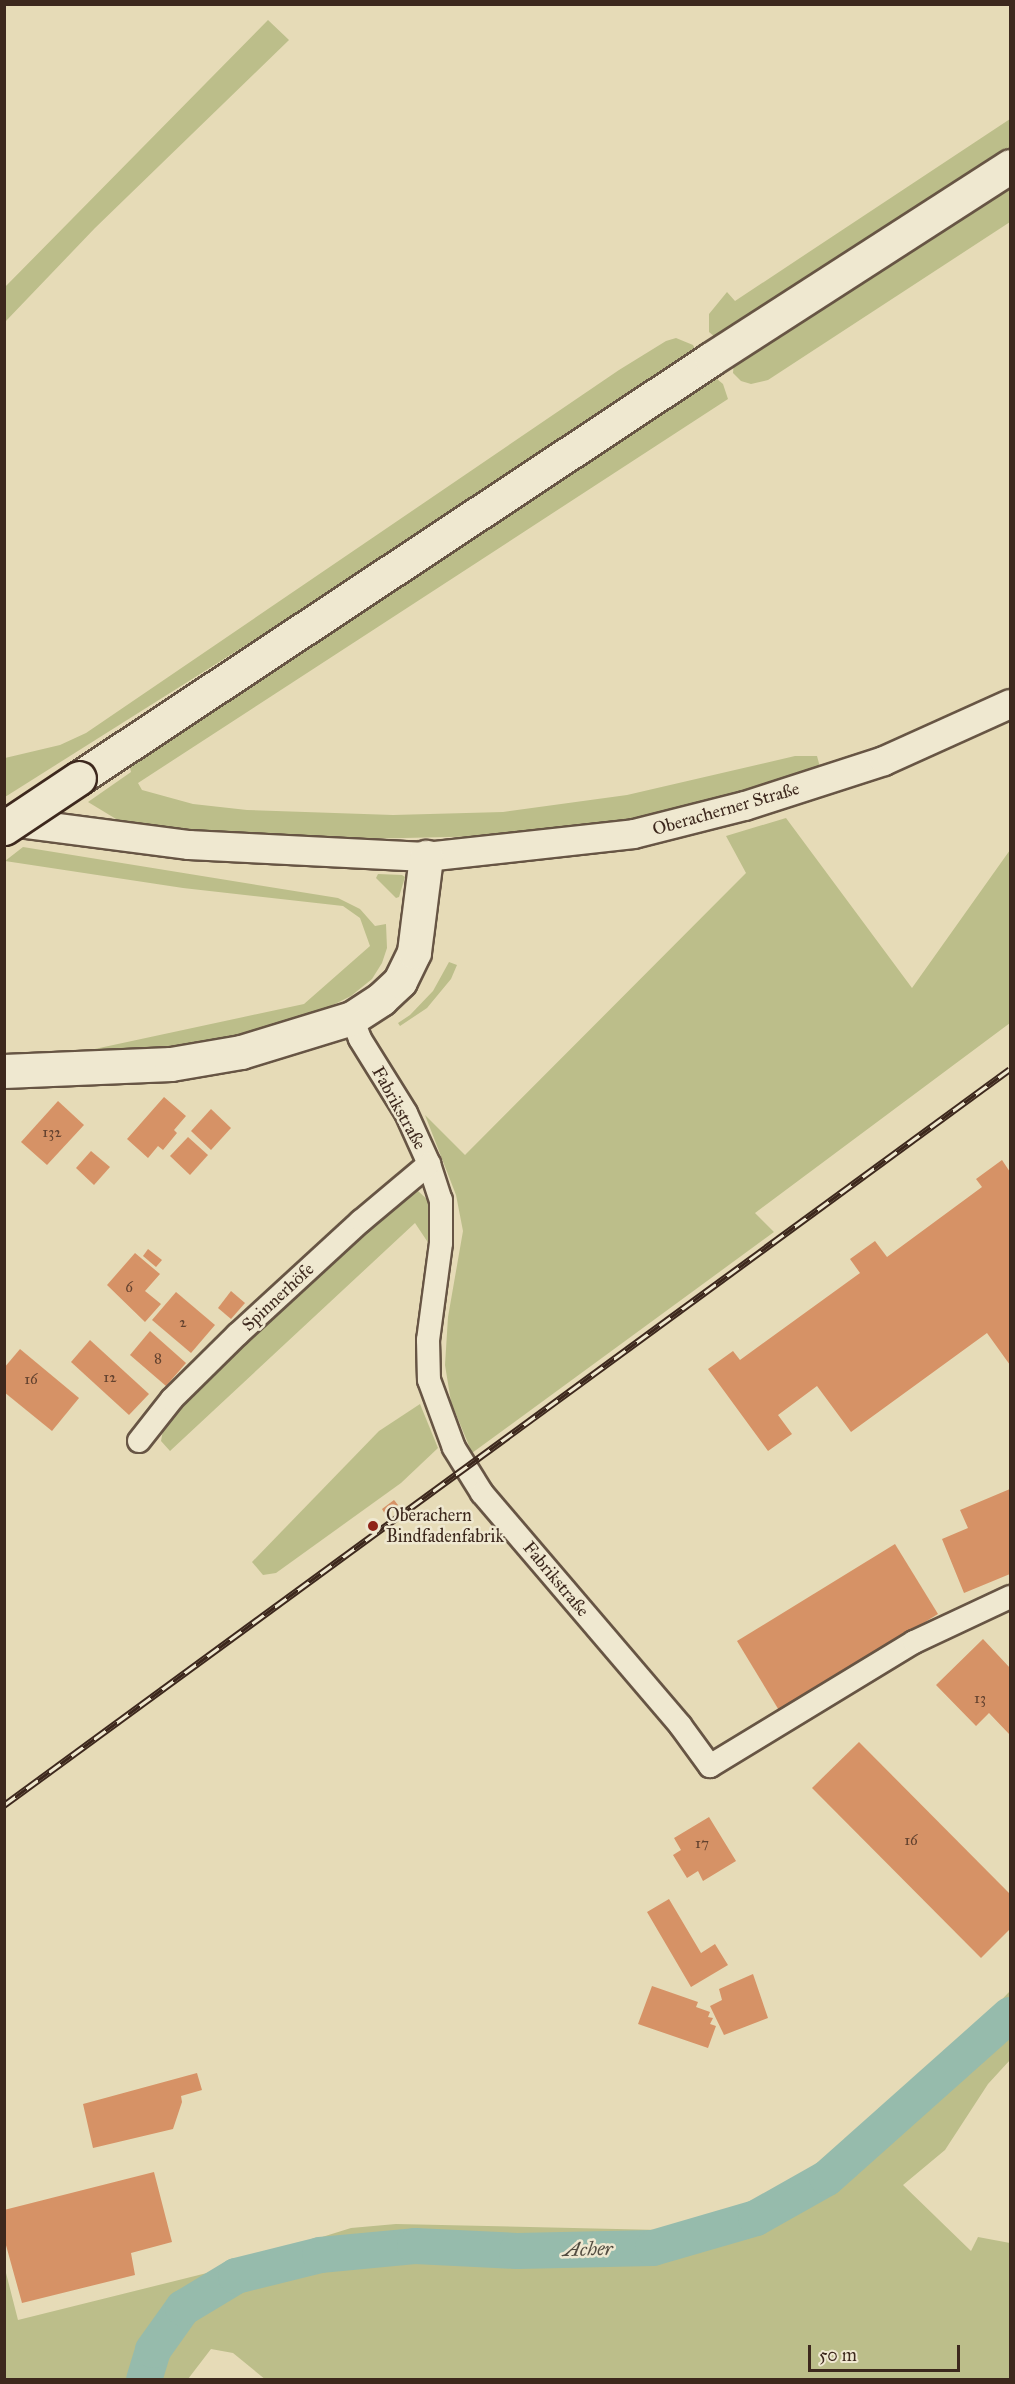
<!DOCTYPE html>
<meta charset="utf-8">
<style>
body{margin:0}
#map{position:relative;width:1015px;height:2384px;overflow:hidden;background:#e6dbb7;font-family:"IM FELL Great Primer",serif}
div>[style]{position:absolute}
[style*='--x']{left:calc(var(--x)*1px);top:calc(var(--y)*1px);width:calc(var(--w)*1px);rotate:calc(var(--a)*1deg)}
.green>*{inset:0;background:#bcbe8a}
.river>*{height:36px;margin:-18px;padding:0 18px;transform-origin:18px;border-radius:18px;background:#96bbac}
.building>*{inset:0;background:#d69266}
.roads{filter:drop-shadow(2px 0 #675544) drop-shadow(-2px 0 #675544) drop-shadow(0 2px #675544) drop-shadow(0 -2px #675544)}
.minor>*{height:22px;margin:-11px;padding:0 11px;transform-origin:11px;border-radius:11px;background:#efe8d0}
.tertiary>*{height:28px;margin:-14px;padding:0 14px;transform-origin:14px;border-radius:14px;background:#efe8d0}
.secondary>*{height:33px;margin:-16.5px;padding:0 16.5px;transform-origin:16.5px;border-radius:16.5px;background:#efe8d0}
.rail>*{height:7px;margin-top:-3.5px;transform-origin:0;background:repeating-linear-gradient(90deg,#efe8d0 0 14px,#3d281d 0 28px);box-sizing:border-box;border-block:2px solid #3d281d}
.bridges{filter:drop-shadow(2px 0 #3d281d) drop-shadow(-2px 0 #3d281d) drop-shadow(0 2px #3d281d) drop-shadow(0 -2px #3d281d)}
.secondary-bridge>*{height:33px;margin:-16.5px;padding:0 16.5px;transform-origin:16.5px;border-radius:16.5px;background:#efe8d0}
.dots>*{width:16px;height:16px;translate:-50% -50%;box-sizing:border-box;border:3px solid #efe8d0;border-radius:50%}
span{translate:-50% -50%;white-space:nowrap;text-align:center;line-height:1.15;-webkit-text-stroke:5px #efe8d0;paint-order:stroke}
.number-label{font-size:15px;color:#63422f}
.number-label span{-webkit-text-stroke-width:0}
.street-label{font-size:18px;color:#3d281d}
.poi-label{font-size:18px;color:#3d281d}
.left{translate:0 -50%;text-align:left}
.water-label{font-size:20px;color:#534d41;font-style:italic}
.frame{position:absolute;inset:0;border:6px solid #3d281d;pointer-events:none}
.scale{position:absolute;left:808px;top:2345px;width:152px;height:27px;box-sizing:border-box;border:3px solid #3d281d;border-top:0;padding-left:8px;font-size:18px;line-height:21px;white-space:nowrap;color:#3d281d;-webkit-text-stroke:4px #efe8d0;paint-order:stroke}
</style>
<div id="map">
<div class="green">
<i style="clip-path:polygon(268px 20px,289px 40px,95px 228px,5px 322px,5px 287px)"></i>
<i style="clip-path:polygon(1010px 119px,1010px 152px,715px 337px,709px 332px,709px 314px,727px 292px,735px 301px)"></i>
<i style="clip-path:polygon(1010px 183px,1010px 222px,768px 380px,751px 384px,741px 381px,733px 373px,734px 361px)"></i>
<i style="clip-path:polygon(676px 338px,693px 345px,696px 351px,433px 527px,5px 797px,5px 758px,60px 745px,86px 733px,619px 370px,666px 341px)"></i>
<i style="clip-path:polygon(708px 378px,717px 379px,723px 384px,728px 399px,138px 783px,142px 790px,193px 804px,247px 810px,393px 815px,503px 812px,627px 795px,795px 756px,817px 756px,821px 771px,610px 824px,496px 836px,356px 839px,205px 835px,121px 822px,88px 802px,131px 772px,130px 768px,435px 559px)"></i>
<i style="clip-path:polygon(786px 818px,912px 988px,1010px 850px,1010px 1023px,755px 1213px,774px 1232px,472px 1453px,451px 1402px,445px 1365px,448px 1317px,463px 1231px,456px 1195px,425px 1115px,465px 1155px,746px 873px,726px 836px)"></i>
<i style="clip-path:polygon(23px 847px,338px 898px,360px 909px,375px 926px,386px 924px,387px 948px,382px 963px,372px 979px,351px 996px,317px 1013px,191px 1050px,76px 1053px,304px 1004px,370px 946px,360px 918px,343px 906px,183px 888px,5px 861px)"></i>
<i style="clip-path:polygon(378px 874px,402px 875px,405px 877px,399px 897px,396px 898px,376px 878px)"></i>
<i style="clip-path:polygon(449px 962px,457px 965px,451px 979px,427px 1008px,400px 1026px,398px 1023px,410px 1015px,433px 991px)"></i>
<i style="clip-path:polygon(418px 1191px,429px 1201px,429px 1244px,415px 1223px,170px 1451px,161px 1441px,166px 1414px,406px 1195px)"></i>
<i style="clip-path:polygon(420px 1404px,438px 1448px,401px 1483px,276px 1573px,263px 1575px,252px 1562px,379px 1431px)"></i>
<i style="clip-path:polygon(1010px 1991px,1010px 2060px,988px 2084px,945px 2150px,903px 2185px,971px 2251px,978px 2237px,1010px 2243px,1010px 2379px,266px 2380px,233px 2353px,211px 2349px,188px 2379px,5px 2379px,5px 2269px,18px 2320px,207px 2273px,351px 2228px,396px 2224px,660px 2230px,743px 2207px,816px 2168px,940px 2064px)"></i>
</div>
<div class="river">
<i style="--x:144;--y:2380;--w:31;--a:-73"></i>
<i style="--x:153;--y:2350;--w:52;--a:-54.5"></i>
<i style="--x:183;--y:2308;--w:62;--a:-31.1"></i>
<i style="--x:236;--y:2276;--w:87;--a:-14"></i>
<i style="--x:320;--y:2255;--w:95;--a:-5.4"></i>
<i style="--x:415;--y:2246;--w:102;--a:2.8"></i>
<i style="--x:517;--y:2251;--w:136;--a:-1.3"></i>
<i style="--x:653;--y:2248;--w:107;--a:-16.2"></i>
<i style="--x:756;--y:2218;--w:81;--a:-29.4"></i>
<i style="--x:827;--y:2178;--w:245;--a:-41.7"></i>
</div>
<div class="building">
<i style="clip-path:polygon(164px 1097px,186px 1116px,174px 1130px,177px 1133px,163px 1150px,158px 1146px,148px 1158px,127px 1139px)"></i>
<i style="clip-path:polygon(58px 1101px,84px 1125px,47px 1165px,21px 1142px)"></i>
<i style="clip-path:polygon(211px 1109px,231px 1128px,211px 1150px,191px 1131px)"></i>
<i style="clip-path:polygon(188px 1137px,208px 1155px,190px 1175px,170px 1156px)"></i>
<i style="clip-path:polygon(91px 1151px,110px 1167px,94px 1185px,76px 1168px)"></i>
<i style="clip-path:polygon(1002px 1160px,1010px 1172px,1010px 1365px,987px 1333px,851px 1432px,817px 1386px,778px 1415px,792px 1434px,768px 1451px,708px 1369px,733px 1351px,740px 1360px,860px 1273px,850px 1259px,875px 1241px,887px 1257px,982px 1187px,976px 1179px)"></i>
<i style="clip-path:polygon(148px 1249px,162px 1260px,156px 1267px,143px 1256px)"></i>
<i style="clip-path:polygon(135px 1253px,160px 1274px,145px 1291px,161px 1304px,145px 1322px,107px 1285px)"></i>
<i style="clip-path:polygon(231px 1291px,245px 1303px,231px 1319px,218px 1308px)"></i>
<i style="clip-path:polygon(176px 1292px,215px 1325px,191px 1353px,152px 1320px)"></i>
<i style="clip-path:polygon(150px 1331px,186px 1363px,166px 1386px,130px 1355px)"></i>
<i style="clip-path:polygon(90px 1340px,149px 1394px,129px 1415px,71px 1362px)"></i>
<i style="clip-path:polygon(20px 1349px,79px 1398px,52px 1431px,4px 1392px,4px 1368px)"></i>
<i style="clip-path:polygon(1010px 1489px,1010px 1574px,964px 1593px,942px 1539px,968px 1528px,960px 1510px)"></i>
<i style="clip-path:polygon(394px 1500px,398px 1505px,385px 1514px,382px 1509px)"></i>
<i style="clip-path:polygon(895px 1544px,938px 1614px,780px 1712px,737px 1641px)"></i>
<i style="clip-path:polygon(983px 1639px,1010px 1668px,1010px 1735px,989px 1713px,976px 1726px,936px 1685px)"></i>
<i style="clip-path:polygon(859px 1742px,1010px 1894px,1010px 1929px,981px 1958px,812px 1788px)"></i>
<i style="clip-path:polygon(709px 1817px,736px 1861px,703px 1881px,698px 1871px,687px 1878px,673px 1855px,681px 1850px,674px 1838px)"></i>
<i style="clip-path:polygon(669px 1899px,701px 1953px,715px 1944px,728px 1965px,691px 1987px,647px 1912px)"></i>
<i style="clip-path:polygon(753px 1974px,768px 2018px,724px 2035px,710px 2006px,722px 2000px,719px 1989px)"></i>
<i style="clip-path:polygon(652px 1986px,698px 2002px,696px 2007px,710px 2012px,708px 2017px,713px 2018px,710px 2024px,716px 2026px,708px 2048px,638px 2024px)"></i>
<i style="clip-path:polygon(197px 2073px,202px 2090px,181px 2096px,182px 2102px,173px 2129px,93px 2148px,83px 2104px)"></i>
<i style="clip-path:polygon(154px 2172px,172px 2242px,131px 2253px,135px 2275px,22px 2303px,4px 2238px,4px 2210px)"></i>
</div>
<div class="roads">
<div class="minor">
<i style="--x:352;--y:1018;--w:22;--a:69"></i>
<i style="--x:360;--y:1039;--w:87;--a:58.1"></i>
<i style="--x:406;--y:1113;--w:56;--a:65.7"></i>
<i style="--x:429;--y:1164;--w:38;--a:72"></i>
<i style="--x:441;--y:1200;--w:43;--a:90"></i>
<i style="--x:441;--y:1243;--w:98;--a:97.6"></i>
<i style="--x:428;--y:1340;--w:40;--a:88.6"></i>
<i style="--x:429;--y:1380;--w:72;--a:69.8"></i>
<i style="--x:454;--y:1448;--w:53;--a:58.1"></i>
<i style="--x:482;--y:1493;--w:305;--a:49.5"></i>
<i style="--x:680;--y:1725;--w:51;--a:53.8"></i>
<i style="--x:710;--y:1766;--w:239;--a:-31.3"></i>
<i style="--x:914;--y:1642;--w:106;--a:-25.1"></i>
<i style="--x:139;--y:1441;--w:53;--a:-51.8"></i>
<i style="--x:172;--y:1399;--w:93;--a:-44.6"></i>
<i style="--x:238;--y:1334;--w:167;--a:-42.6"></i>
<i style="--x:361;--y:1221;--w:89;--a:-40"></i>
</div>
<div class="tertiary">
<i style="--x:4;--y:821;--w:187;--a:7.4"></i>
<i style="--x:189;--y:845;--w:237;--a:2.9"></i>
<i style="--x:426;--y:857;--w:209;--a:-6.3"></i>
<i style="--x:634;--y:834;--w:114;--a:-14.2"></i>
<i style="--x:745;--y:806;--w:146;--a:-17.9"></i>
<i style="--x:884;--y:761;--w:138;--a:-24.3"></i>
</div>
<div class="secondary">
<i style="--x:79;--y:778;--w:758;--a:-33.54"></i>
<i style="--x:711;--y:359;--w:356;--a:-32.8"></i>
<i style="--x:4;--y:1071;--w:167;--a:-2.4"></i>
<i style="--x:171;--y:1064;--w:71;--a:-9.7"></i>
<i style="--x:241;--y:1052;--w:116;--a:-17"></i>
<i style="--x:352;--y:1018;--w:35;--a:-33"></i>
<i style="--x:381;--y:999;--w:26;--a:-43"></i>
<i style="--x:400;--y:981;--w:32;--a:-64"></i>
<i style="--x:414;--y:952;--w:96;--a:-82.8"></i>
</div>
</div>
<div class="rail">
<i style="--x:4;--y:1805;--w:1246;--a:-36.19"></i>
</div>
<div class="bridges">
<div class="secondary-bridge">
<i style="--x:4;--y:828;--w:90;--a:-33.7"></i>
</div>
</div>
<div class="dots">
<i style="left:373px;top:1526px;background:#8f2418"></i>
</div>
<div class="number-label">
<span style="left:52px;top:1133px">132</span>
<span style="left:129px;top:1288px">6</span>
<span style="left:183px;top:1323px">2</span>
<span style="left:158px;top:1359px">8</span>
<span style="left:110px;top:1378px">12</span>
<span style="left:31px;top:1380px">16</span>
<span style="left:980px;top:1699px">13</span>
<span style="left:911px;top:1841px">16</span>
<span style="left:702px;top:1844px">17</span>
</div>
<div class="street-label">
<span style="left:726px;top:809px;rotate:-16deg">Oberacherner Straße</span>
<span style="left:399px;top:1108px;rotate:61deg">Fabrikstraße</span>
<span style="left:278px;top:1297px;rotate:-43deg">Spinnerhöfe</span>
<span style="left:556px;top:1579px;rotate:50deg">Fabrikstraße</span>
</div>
<div class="poi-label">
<span class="left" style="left:386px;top:1526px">Oberachern<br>Bindfadenfabrik</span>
</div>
<div class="water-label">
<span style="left:588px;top:2249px;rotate:-1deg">Acher</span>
</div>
<div class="frame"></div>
<div class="scale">50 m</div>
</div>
